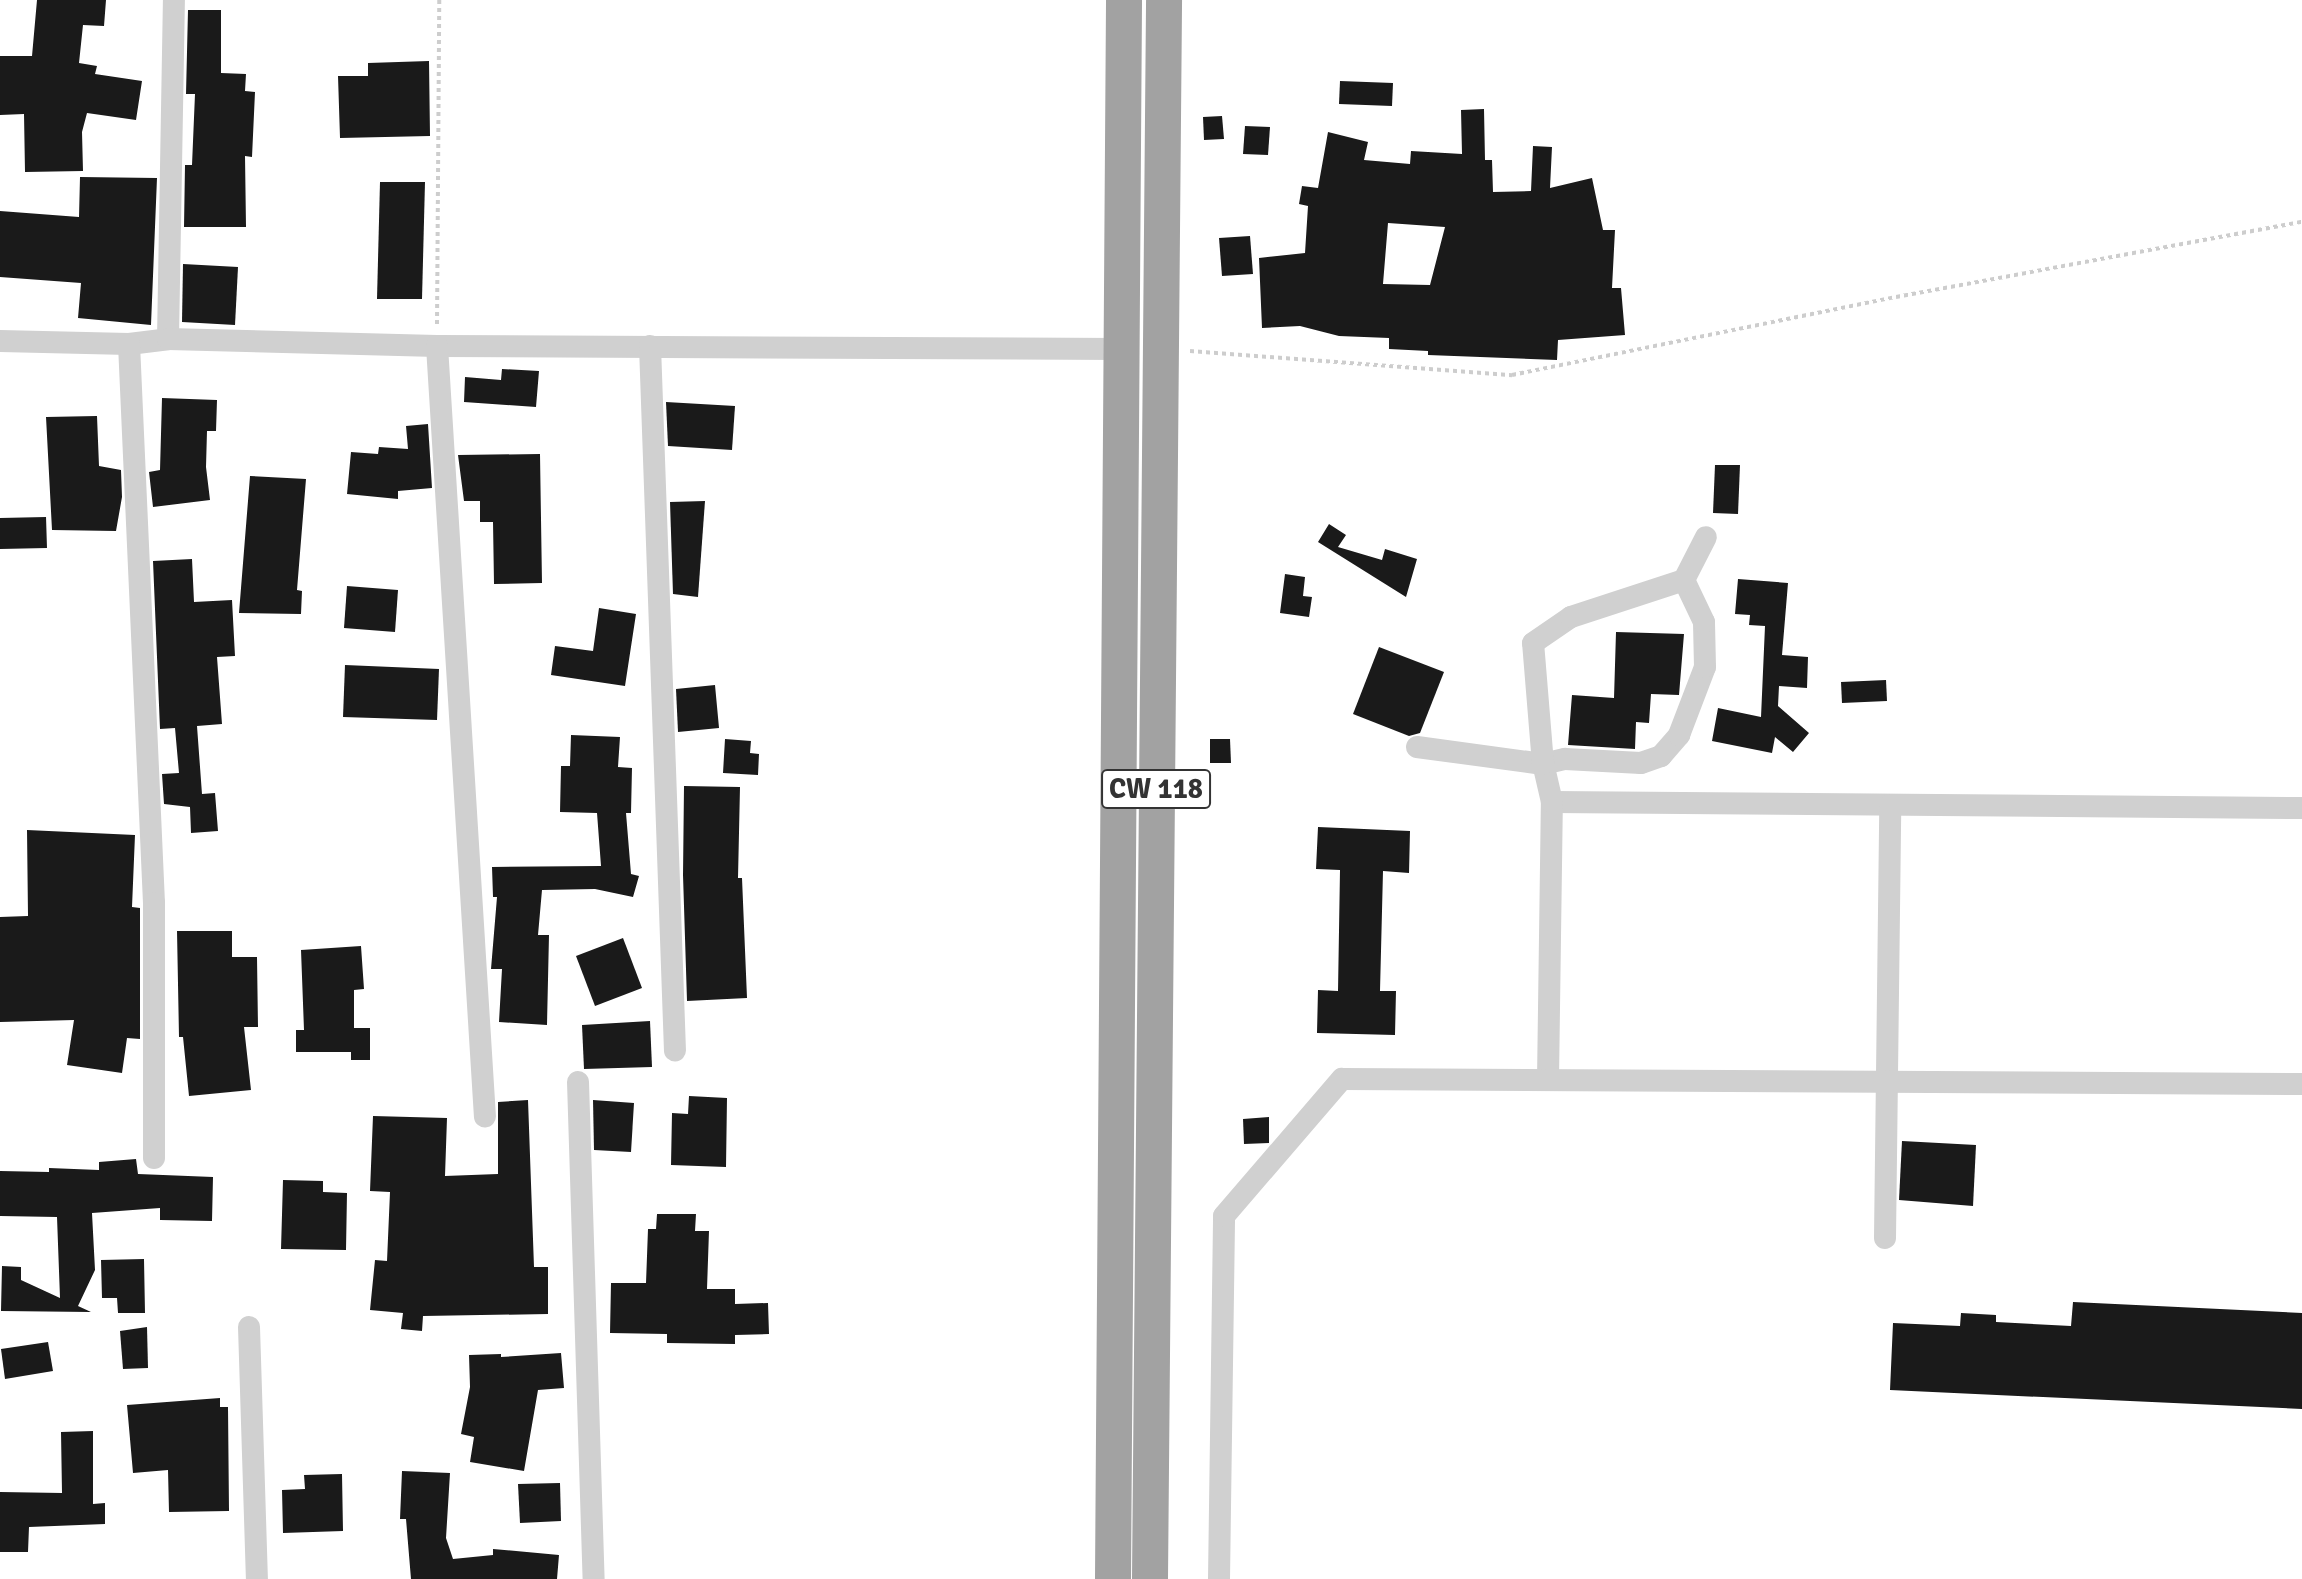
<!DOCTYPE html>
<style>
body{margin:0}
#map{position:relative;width:2302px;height:1579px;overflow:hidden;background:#fff;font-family:Signika,sans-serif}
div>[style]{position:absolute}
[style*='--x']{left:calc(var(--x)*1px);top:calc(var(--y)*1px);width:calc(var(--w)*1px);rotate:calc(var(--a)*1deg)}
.building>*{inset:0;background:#1a1a1a}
.path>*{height:4px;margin-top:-2px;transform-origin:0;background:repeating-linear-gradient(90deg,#cdcdcd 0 4px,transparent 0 8px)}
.minor>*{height:22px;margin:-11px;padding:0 11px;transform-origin:11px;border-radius:11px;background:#d0d0d0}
.trunk>*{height:36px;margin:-18px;padding:0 18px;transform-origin:18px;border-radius:18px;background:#a2a2a2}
span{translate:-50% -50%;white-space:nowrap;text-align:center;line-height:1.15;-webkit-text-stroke:8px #fff;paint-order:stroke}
.shield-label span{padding:2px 6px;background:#fff;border:2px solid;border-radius:6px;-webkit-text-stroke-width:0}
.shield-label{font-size:28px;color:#333;font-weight:700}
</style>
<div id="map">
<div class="building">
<i style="clip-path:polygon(37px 0,106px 0,104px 26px,83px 25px,79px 63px,97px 66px,95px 74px,142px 81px,136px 120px,87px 113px,82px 132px,83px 171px,25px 172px,24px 114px,0 115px,0 56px,32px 56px)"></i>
<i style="clip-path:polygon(188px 10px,221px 10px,221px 73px,246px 74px,245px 91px,255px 92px,252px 157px,245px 156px,246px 227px,184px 227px,185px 165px,192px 165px,195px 94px,186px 94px)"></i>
<i style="clip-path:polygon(429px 61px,430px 136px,340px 138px,338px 76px,368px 76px,368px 63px)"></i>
<i style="clip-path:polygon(1340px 81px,1393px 83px,1392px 106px,1339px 104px)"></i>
<i style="clip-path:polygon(evenodd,1484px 109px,1485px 160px,1492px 160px,1493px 192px,1531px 191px,1533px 146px,1552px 147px,1550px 188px,1592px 178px,1603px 230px,1615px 230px,1612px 288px,1621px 288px,1625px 335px,1558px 340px,1557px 360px,1428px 355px,1428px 351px,1389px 349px,1389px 338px,1339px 336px,1300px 326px,1262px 328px,1259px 258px,1305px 253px,1308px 206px,1299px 204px,1302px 186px,1318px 188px,1328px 132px,1368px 142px,1364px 160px,1410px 164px,1411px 151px,1462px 154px,1461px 110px,1484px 109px,1388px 223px,1445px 227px,1430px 285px,1383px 284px,1388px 223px)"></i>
<i style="clip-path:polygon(1222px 116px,1224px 139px,1204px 140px,1203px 117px)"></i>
<i style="clip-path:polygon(1245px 126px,1270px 127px,1268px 155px,1243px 154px)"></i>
<i style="clip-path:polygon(80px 177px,157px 178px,151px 325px,78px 318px,81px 283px,0 277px,0 211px,79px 217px)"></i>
<i style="clip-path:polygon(380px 182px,425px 182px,422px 299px,377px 299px)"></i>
<i style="clip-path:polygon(1250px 236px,1253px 274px,1222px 276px,1219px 238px)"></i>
<i style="clip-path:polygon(183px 264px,238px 267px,235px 325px,182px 322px)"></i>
<i style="clip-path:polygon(502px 369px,539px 371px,536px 407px,464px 402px,465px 377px,501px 380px)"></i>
<i style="clip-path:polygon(162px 398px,217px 400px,216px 431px,207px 431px,206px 467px,210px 500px,153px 507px,149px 472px,160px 470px)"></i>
<i style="clip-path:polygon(666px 402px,735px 406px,732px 450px,668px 446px)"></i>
<i style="clip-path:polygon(97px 416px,99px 466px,121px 470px,122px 497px,116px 531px,52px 530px,46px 417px)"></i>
<i style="clip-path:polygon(428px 424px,432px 488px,398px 491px,398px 499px,347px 494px,351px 452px,378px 454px,379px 447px,408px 449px,406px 426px)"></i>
<i style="clip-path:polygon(540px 454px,542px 583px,494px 584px,493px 522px,480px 522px,480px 501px,464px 501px,458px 455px)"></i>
<i style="clip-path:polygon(1715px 465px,1740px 465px,1738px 514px,1713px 513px)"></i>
<i style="clip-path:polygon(250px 476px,306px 479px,297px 590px,302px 591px,301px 614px,239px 613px)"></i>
<i style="clip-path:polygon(705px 501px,698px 597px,673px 594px,670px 502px)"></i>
<i style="clip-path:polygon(46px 517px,47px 548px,0 549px,0 518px)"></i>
<i style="clip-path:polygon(1329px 524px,1346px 535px,1338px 547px,1382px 560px,1385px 549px,1417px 559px,1406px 597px,1318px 542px)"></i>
<i style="clip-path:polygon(192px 559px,194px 602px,232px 600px,235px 656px,217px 657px,222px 724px,197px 726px,202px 794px,215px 793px,218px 831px,191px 833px,190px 807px,164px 804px,162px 774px,179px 773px,175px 728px,160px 729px,153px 561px)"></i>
<i style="clip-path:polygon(1285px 574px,1305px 577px,1303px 596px,1312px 597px,1309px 617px,1280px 613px)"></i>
<i style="clip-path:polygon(1738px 579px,1788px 583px,1782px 655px,1808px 657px,1807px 688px,1779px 686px,1778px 706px,1809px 733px,1793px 752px,1775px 737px,1772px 753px,1712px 741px,1718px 708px,1761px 717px,1765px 626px,1749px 625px,1750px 615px,1735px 614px)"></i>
<i style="clip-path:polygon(347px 586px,398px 590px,395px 632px,344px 628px)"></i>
<i style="clip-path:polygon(599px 608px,636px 614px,625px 686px,551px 675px,555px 646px,593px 651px)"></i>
<i style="clip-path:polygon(1616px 632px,1684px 634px,1679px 695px,1651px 694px,1649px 723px,1636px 722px,1635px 749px,1568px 745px,1572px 695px,1614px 698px)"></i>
<i style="clip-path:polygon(1379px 647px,1444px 672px,1420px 733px,1409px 736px,1353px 714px)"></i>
<i style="clip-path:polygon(345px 665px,439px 669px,437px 720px,343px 717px)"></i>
<i style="clip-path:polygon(1886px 680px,1887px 701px,1842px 703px,1841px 682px)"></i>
<i style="clip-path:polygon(715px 685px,719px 728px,678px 732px,676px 689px)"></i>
<i style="clip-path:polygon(571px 735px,620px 737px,618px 767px,632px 768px,631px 813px,626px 813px,631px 874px,639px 876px,633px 897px,595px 889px,542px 890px,538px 935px,549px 935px,547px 1025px,499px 1022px,502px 969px,491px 969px,497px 897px,493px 897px,492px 867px,601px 866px,597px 813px,560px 812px,561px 766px,570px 766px)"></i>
<i style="clip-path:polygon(725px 739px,751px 741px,750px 753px,759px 754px,758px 775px,723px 773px)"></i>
<i style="clip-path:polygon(1210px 739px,1230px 739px,1231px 763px,1210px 763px)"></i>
<i style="clip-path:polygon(684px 786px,740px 787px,738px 878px,742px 878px,747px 998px,687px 1001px,683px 875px)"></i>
<i style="clip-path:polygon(1318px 827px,1410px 831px,1409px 873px,1383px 871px,1380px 991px,1396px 991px,1395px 1035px,1317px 1033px,1318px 990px,1338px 991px,1340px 870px,1316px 869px)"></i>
<i style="clip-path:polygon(27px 830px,135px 835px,132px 907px,140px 908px,140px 1039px,127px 1038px,122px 1073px,67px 1065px,74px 1020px,0 1022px,0 917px,28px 916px)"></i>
<i style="clip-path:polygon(177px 931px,232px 931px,232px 957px,257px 957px,258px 1027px,244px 1027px,251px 1090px,189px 1096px,183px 1037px,179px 1037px)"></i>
<i style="clip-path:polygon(623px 938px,642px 988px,595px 1006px,576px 956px)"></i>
<i style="clip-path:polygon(361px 946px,364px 989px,354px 990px,354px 1028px,370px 1028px,370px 1060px,351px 1060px,351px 1052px,296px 1052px,296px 1030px,304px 1030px,301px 950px)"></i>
<i style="clip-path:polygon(650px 1021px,652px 1067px,584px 1069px,582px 1025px)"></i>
<i style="clip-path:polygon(689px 1096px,727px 1098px,726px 1167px,671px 1165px,672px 1113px,688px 1114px)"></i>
<i style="clip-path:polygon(528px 1100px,534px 1267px,548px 1267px,548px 1314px,423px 1316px,422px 1331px,401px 1329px,403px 1313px,370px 1310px,375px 1260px,387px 1261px,390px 1192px,370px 1191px,373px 1116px,447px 1118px,445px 1176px,498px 1174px,498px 1102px)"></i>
<i style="clip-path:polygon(593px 1100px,634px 1103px,631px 1152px,594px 1150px)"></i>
<i style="clip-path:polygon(1269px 1117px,1269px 1143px,1244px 1144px,1243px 1119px)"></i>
<i style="clip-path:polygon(1902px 1141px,1976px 1145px,1973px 1206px,1899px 1200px)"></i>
<i style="clip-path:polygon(136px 1159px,138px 1174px,213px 1177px,212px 1221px,160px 1220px,160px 1208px,92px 1213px,95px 1270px,78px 1306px,91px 1312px,1px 1311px,2px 1266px,21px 1267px,21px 1280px,60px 1298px,57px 1217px,0 1216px,0 1171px,49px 1172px,49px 1168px,99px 1170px,99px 1162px)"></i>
<i style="clip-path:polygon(283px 1180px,323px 1181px,323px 1192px,347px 1193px,346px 1250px,281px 1249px)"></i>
<i style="clip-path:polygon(657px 1214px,696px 1214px,695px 1231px,709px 1231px,707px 1289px,735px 1289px,735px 1304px,768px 1303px,769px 1334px,735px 1335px,735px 1344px,667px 1343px,667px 1334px,610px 1333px,611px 1283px,646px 1283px,648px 1229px,656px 1229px)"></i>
<i style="clip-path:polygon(144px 1259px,145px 1313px,118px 1313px,117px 1298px,102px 1298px,101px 1260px)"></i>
<i style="clip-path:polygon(2073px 1302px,2302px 1313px,2302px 1409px,1890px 1390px,1893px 1323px,1960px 1326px,1961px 1313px,1996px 1315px,1996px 1322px,2071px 1326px)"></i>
<i style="clip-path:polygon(147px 1327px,148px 1368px,123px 1369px,120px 1331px)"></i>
<i style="clip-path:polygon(48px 1342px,53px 1371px,5px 1379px,1px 1349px)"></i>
<i style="clip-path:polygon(561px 1353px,564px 1388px,538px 1390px,524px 1471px,470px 1462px,474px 1437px,461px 1434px,470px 1387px,469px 1355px,501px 1354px,501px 1357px)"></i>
<i style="clip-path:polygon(220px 1398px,220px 1407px,228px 1407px,229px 1511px,169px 1512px,168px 1470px,133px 1473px,127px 1405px)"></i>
<i style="clip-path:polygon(93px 1431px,93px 1504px,105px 1503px,105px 1524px,29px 1527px,28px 1552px,0 1552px,0 1492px,62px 1493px,61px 1432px)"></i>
<i style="clip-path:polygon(402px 1471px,450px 1473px,446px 1538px,453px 1559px,493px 1555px,493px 1549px,559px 1555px,557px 1579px,411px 1579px,406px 1519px,400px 1519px)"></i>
<i style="clip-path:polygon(342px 1474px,343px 1531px,283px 1533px,282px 1490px,305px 1489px,304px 1475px)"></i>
<i style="clip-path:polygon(560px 1483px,561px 1521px,520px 1523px,518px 1484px)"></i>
</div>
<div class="path">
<i style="--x:437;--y:324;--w:324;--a:-89.6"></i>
<i style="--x:1190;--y:351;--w:323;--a:4.3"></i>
<i style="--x:1512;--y:375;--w:392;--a:-11.5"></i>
<i style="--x:1896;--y:297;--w:413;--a:-10.5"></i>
</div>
<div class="minor">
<i style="--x:168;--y:339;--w:339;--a:-89"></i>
<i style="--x:0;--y:341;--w:129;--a:1.3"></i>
<i style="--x:129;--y:344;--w:39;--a:-7"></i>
<i style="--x:168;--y:339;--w:269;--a:1.5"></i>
<i style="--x:437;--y:346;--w:684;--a:0.25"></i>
<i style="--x:129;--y:344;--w:560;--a:87.44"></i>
<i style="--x:154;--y:903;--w:255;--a:90"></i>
<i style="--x:437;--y:346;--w:772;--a:86.44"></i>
<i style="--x:650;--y:346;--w:705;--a:87.97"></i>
<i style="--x:1417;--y:747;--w:127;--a:7.7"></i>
<i style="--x:1543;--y:764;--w:23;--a:-13"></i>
<i style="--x:1565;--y:759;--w:76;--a:3"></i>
<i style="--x:1641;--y:763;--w:21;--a:-19"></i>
<i style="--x:1661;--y:756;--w:28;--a:-49"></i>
<i style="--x:1679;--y:735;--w:73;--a:-69.1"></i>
<i style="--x:1705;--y:667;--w:45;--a:-91.3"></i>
<i style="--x:1704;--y:622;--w:47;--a:-115.5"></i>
<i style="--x:1552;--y:802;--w:750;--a:0.46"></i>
<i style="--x:1548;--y:1080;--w:278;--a:-89.2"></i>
<i style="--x:1552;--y:802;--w:39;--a:-103"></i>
<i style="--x:1543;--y:764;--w:121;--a:-94.7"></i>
<i style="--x:1533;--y:643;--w:46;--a:-34.4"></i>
<i style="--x:1571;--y:617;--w:119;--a:-18.1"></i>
<i style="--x:1684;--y:580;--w:48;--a:-62.9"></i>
<i style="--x:578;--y:1082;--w:497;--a:88.2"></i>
<i style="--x:1885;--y:1238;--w:433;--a:-89.3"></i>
<i style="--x:249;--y:1327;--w:252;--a:88.2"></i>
<i style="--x:1219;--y:1579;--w:363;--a:-89.2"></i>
<i style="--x:1224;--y:1216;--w:181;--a:-49.3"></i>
<i style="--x:1342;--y:1079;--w:960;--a:0.3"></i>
</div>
<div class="trunk">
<i style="--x:1113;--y:1579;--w:1579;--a:-89.6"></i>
<i style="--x:1150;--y:1579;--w:1579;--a:-89.49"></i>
</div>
<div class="shield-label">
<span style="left:1156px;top:789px">CW 118</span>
</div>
</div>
